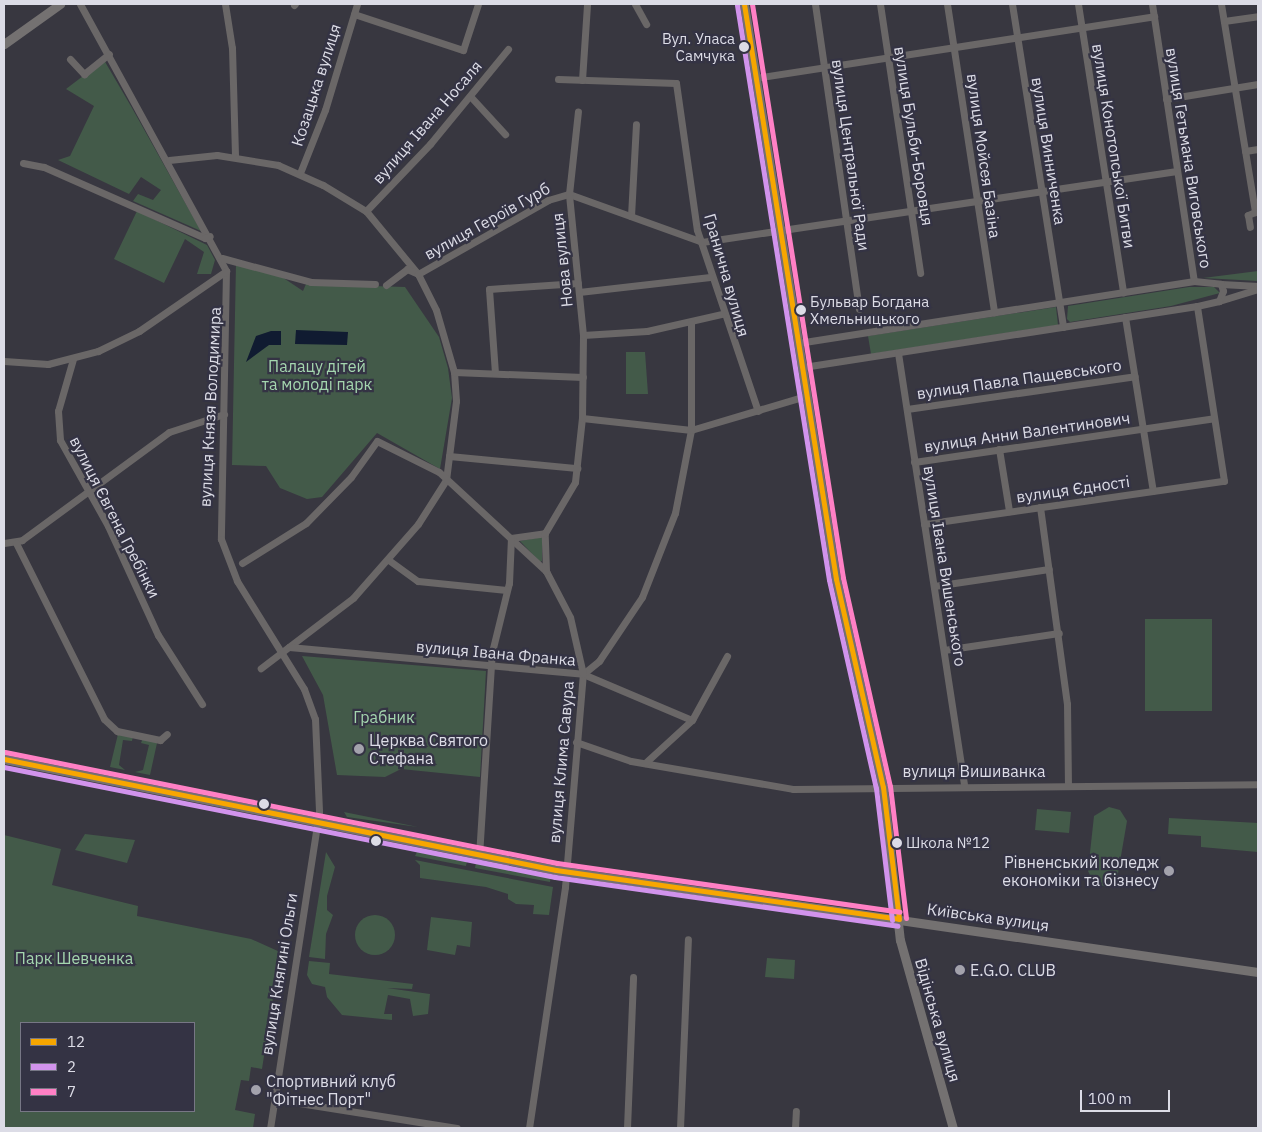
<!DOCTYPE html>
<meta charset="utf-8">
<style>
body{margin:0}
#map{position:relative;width:1262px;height:1132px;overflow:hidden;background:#383740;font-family:"IBM Plex Sans",sans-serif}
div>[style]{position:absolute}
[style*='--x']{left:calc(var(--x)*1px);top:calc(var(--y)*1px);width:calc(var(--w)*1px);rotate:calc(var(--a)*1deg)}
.green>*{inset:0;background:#435a49}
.round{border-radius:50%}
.water>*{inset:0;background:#101b31}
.minor>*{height:7px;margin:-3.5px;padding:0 3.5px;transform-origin:3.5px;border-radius:3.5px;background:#6a6767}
.major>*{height:9px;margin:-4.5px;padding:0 4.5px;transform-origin:4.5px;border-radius:4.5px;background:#747171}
.bus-1>*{height:5px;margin:-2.5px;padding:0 2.5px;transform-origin:2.5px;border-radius:2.5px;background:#f7a600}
.bus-2>*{height:5px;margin:-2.5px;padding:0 2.5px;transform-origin:2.5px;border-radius:2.5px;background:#d193ec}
.bus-3>*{height:5px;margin:-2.5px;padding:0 2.5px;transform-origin:2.5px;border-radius:2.5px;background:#ff80c5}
.dots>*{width:14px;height:14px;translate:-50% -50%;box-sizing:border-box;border:2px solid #343344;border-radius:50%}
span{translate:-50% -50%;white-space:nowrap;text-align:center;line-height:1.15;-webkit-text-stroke:4.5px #343344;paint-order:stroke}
.bus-label{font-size:15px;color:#dcdce6}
.right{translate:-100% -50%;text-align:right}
.left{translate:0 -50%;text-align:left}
.street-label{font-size:16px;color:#dcdce6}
.park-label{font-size:16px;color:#a4d6ae}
.poi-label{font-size:16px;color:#dcdce6}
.frame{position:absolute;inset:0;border:5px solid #dcdce6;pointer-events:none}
.legend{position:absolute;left:20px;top:1022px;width:175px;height:90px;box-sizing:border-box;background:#343344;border:1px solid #777785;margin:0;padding:6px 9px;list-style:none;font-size:15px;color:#dcdce6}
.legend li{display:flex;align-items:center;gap:10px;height:25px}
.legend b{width:25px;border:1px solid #777785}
.scale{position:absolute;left:1080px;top:1090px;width:90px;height:22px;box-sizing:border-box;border:2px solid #dcdce6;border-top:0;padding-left:6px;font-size:15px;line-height:18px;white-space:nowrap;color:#dcdce6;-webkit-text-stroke:4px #343344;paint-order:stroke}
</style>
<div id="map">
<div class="green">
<i style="clip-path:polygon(104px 60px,132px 108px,201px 231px,133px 201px,138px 194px,153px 200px,161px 190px,141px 177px,129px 194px,58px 160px,70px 156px,94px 106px,66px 89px)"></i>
<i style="clip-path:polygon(137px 211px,207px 245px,215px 260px,211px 274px,197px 274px,204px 252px,185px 239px,164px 283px,114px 259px)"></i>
<i style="clip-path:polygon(236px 263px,276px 273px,303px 291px,306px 284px,405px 287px,439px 337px,448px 368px,452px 398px,440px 469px,377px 433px,322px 497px,307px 499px,280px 488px,266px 466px,232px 465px)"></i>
<i style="clip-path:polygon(1258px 271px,1258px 281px,1203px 278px)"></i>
<i style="clip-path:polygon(1189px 287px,1214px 287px,1220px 293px,1171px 306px,1070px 322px,1067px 319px,1068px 306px)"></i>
<i style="clip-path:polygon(1056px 307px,1058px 325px,871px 354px,868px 336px)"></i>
<i style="clip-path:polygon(626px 352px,645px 352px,648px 394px,626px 394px)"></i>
<i style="clip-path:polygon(542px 537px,542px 561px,540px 562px,520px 541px)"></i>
<i style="clip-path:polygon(1145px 619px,1212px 619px,1212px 711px,1145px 711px)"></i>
<i style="clip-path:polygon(302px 656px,486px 671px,480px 777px,401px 769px,385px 777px,337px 775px,323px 695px)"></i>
<i style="clip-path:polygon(118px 734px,133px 736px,132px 741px,123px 740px,119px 765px,125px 770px,110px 767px)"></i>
<i style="clip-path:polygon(143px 738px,157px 743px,150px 775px,135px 772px,143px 770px,149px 745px,141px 743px)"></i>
<i style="clip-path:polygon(1109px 807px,1120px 810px,1127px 821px,1117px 879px,1106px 887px,1094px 883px,1088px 871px,1094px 816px)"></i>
<i style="clip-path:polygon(1037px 809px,1071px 812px,1069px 833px,1035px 830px)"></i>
<i style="clip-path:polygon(344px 812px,418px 827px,347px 817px)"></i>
<i style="clip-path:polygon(1169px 818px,1258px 823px,1258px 852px,1201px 847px,1201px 836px,1168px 834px)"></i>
<i style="clip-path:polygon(85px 834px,135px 840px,127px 863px,75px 850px)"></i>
<i style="clip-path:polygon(evenodd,4px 835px,61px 849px,52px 885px,138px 906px,137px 916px,251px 939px,280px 952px,262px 1069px,251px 1067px,249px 1081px,241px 1080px,235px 1110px,255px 1114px,253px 1128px,4px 1128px,4px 835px,21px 1023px,194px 1023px,194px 1111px,21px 1111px,21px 1023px)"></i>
<i style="clip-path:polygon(326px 852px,335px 867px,327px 896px,327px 910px,333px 915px,326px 934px,325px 959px,309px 957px)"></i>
<i style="clip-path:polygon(417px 852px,467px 861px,466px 866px,415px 856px)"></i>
<i style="clip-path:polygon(415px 860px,553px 887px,549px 915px,533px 914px,534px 905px,516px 904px,508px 899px,508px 894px,486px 887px,420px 878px,420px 865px)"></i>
<i style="clip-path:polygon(476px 862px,551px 876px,550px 882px,475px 868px)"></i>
<i class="round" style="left:355px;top:915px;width:40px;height:40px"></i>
<i style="clip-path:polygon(431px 917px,472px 922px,470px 947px,457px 945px,455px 955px,427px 950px)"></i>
<i style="clip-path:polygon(767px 958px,795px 960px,794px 979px,765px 977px)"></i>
<i style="clip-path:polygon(309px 961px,330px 963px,329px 974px,413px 984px,412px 989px,387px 988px,430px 994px,428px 1014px,413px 1016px,410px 999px,388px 995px,384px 1014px,392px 1014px,392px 1020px,342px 1015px,327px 997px,325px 987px,312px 984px,307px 975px)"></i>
</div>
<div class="water">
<i style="clip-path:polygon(296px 330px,348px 332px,347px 345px,295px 344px)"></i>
<i style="clip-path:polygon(271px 331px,281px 331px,281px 345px,269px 345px,246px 362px,256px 336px)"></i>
</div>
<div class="minor">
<i style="--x:80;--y:4;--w:304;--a:61.3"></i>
<i style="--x:226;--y:271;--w:268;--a:91.1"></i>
<i style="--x:221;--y:539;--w:45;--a:69.1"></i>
<i style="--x:237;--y:581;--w:127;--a:58.2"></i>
<i style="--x:304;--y:689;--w:32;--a:70"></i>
<i style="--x:315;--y:719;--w:93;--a:87.5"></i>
<i style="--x:319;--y:812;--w:320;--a:98.8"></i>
<i style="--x:225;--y:4;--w:45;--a:81"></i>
<i style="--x:232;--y:48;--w:108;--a:88.4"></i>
<i style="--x:635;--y:4;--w:23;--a:61"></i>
<i style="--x:815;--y:4;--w:308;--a:81.8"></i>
<i style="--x:880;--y:4;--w:272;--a:81.5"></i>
<i style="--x:947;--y:4;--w:312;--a:81.3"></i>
<i style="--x:1012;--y:4;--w:327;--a:81"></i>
<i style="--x:1078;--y:4;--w:292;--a:81.1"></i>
<i style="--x:1152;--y:4;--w:280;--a:81.4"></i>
<i style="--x:1221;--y:4;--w:211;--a:80.7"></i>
<i style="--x:1255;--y:212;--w:8;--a:157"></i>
<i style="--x:1248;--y:215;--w:12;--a:81"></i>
<i style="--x:294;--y:5;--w:1;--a:-45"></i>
<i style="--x:354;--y:14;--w:115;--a:18.3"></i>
<i style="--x:463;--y:50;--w:48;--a:-71.9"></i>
<i style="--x:1224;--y:21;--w:34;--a:-8"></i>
<i style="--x:70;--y:59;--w:21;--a:47"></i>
<i style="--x:84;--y:74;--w:32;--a:-39"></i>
<i style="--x:755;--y:78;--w:404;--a:-8.8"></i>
<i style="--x:558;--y:79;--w:118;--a:1.9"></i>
<i style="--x:676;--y:83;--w:148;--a:81.9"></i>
<i style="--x:697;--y:230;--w:191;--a:71.4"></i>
<i style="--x:582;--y:80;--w:76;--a:-86.2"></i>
<i style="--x:470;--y:96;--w:52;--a:47.4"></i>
<i style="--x:1166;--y:99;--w:93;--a:-9.3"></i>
<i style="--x:1245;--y:151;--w:13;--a:-9"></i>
<i style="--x:169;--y:160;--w:48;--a:-5.9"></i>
<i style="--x:217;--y:155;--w:62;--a:9.3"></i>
<i style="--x:278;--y:165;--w:49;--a:24"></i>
<i style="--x:323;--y:185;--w:50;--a:31.2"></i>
<i style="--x:366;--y:211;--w:82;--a:50.5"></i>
<i style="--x:418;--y:274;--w:40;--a:63.4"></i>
<i style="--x:436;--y:310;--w:65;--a:73.8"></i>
<i style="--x:454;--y:372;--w:29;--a:86"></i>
<i style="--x:456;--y:401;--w:80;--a:97.2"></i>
<i style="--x:446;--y:480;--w:52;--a:122.5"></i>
<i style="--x:418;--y:524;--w:98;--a:131.3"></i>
<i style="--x:353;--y:598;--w:116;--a:142.7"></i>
<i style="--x:23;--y:163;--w:21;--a:11"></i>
<i style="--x:44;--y:167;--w:176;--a:23.8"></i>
<i style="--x:205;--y:238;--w:5;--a:-22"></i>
<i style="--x:300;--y:173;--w:68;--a:-68.4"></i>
<i style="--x:325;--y:110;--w:111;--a:-73.2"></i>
<i style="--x:366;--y:211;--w:93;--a:-46.3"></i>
<i style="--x:430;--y:144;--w:123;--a:-50.6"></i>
<i style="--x:631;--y:216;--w:92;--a:-86.9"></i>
<i style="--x:222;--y:258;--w:92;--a:15.1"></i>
<i style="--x:311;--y:282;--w:64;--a:1.8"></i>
<i style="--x:1221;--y:284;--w:37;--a:3"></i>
<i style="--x:386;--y:285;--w:26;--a:-37"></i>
<i style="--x:407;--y:269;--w:12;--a:24"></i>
<i style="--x:418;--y:274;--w:150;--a:-29.6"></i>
<i style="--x:548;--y:200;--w:22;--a:-16"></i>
<i style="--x:569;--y:194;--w:141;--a:19.8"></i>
<i style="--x:702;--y:242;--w:480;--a:-8.5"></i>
<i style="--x:579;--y:292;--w:132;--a:-6.5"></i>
<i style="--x:1219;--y:301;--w:41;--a:-17.1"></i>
<i style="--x:1125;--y:317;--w:176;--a:80.9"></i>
<i style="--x:583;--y:335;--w:64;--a:-3.6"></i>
<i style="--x:647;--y:331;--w:77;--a:-12.8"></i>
<i style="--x:798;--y:343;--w:401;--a:-8.9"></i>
<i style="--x:1194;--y:281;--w:27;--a:6"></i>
<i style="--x:1221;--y:284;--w:7;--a:74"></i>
<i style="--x:1223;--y:291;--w:11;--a:112"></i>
<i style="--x:1219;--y:301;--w:23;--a:167"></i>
<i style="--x:1197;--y:306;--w:400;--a:171.2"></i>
<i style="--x:898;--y:353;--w:436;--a:81.3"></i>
<i style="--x:73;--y:359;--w:54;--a:106.1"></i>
<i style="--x:58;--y:411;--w:29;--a:86"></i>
<i style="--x:60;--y:440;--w:98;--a:60.8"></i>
<i style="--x:108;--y:526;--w:120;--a:65.4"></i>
<i style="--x:158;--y:635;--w:82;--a:57.5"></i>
<i style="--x:4;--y:361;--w:44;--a:3.9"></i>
<i style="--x:48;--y:364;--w:52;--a:-14.6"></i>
<i style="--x:98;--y:351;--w:46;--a:-26"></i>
<i style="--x:139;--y:331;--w:106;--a:-34.6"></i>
<i style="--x:454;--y:372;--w:129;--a:2.2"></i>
<i style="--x:495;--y:373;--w:84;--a:-94.1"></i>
<i style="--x:489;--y:289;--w:89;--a:-3.9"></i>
<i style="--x:907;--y:409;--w:230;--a:-8.2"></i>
<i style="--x:582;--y:418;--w:110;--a:6.3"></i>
<i style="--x:691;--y:430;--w:120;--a:-16.5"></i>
<i style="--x:999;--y:449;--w:63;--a:80.8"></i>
<i style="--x:449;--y:456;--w:129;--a:5.4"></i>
<i style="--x:914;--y:462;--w:303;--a:-8.3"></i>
<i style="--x:1040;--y:507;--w:199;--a:82.2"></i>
<i style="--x:1067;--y:704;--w:80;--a:89.3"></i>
<i style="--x:924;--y:524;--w:303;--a:-8.2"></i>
<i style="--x:1224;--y:481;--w:177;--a:-98.8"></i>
<i style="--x:511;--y:538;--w:34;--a:-8"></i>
<i style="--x:4;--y:543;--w:18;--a:-9"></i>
<i style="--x:22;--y:540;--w:182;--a:-36.3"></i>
<i style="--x:169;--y:432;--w:58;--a:-18.1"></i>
<i style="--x:16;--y:543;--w:197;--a:63.4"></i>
<i style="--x:104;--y:719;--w:18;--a:43"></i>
<i style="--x:117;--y:731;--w:44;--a:11.8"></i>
<i style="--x:160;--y:740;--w:9;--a:-41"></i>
<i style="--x:390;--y:561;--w:34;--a:36"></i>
<i style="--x:418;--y:581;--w:89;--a:5.8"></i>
<i style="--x:242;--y:563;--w:75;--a:-32"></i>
<i style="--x:306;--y:523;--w:64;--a:-45.6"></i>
<i style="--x:351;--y:477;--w:44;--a:-54.2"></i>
<i style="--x:377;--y:441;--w:69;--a:26.6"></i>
<i style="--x:439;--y:472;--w:146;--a:42.8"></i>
<i style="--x:934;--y:586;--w:116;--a:-8.4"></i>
<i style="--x:289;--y:647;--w:295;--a:5.2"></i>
<i style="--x:583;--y:674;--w:118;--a:22.9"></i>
<i style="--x:944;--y:650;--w:116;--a:-8.4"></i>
<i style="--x:583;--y:674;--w:21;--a:-39"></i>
<i style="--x:599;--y:661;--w:77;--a:-56.1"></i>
<i style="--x:642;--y:597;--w:90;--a:-68.6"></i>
<i style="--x:675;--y:513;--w:85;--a:-79.1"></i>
<i style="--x:691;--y:430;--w:107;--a:-90"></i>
<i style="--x:576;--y:742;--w:58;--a:19.1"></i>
<i style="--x:631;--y:761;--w:164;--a:9.8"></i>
<i style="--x:793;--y:789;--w:465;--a:-0.6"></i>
<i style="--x:645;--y:763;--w:64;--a:-42.5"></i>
<i style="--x:692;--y:720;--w:73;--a:-61.3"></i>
<i style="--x:479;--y:856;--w:204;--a:-86.4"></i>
<i style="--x:492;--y:652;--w:71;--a:-76.2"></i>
<i style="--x:509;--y:583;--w:45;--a:-87.5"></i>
<i style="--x:274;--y:1099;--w:185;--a:9"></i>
<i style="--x:529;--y:1128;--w:244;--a:-81.5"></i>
<i style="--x:565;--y:887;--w:214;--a:-85.2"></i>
<i style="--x:583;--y:674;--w:58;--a:-102.8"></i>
<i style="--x:570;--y:617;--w:52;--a:-117.6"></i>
<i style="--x:546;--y:571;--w:38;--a:-92"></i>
<i style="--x:545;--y:533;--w:59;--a:-59.5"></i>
<i style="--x:575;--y:482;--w:64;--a:-83.8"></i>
<i style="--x:582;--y:418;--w:83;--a:-89.3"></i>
<i style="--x:583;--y:335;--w:142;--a:-95.7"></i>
<i style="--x:569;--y:194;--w:83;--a:-83.8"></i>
<i style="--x:627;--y:1128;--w:151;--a:-87.7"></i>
<i style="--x:680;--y:1128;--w:189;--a:-87.6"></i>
<i style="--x:795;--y:1128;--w:17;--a:-87"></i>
</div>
<div class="major">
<i style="--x:744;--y:4;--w:582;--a:80.91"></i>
<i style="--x:836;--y:579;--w:213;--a:77.3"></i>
<i style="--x:883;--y:787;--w:154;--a:83.7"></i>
<i style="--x:900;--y:940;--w:195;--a:74.3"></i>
<i style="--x:4;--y:44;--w:69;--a:-35.5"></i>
<i style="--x:4;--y:759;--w:563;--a:11.37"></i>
<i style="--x:556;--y:870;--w:709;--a:8.27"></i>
</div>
<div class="bus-1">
<i style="--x:744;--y:4;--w:582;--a:80.91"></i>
<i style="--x:836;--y:579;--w:213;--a:77.3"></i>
<i style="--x:883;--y:787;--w:133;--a:83.1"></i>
<i style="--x:4;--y:759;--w:563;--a:11.37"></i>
<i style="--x:556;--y:870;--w:346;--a:8.1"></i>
</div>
<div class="bus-2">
<i style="--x:737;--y:5;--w:582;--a:80.91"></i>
<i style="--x:829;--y:580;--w:213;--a:77.3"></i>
<i style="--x:876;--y:788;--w:133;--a:83.1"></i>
<i style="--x:4;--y:767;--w:562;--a:11.29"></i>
<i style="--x:555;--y:877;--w:346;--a:8.1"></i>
</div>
<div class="bus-3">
<i style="--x:752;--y:4;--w:581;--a:80.99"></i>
<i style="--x:843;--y:578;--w:213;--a:77.3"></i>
<i style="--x:890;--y:786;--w:133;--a:83.1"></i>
<i style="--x:5;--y:752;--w:563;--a:11.37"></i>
<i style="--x:557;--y:863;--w:346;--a:8.1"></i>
</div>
<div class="dots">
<i style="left:744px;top:47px;background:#dcdce6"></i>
<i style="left:801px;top:310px;background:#dcdce6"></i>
<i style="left:359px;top:749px;background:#a3a2ac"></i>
<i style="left:264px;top:804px;background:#dcdce6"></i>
<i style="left:376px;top:841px;background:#dcdce6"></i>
<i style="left:897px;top:843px;background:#dcdce6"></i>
<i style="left:1169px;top:871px;background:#a3a2ac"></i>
<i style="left:960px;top:970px;background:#a3a2ac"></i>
<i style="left:256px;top:1090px;background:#a3a2ac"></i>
</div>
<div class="bus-label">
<span class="right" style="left:735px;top:47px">Вул. Уласа<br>Самчука</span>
<span class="left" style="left:810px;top:310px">Бульвар Богдана<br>Хмельницького</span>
<span class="left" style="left:906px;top:843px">Школа №12</span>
</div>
<div class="street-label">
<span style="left:316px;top:85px;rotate:-72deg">Козацька вулиця</span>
<span style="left:427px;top:122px;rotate:-49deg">вулиця Івана Носаля</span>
<span style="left:914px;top:136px;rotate:81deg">вулиця Бульби-Боровця</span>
<span style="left:1114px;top:146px;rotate:81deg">вулиця Конотопської Битви</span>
<span style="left:1049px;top:151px;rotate:81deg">вулиця Винниченка</span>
<span style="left:851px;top:155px;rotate:82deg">вулиця Центральної Ради</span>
<span style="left:984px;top:156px;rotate:82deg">вулиця Мойсея Базіна</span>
<span style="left:1189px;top:158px;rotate:81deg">вулиця Гетьмана Виговського</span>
<span style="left:487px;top:221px;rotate:-29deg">вулиця Героїв Гурб</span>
<span style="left:562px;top:260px;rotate:-96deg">Нова вулиця</span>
<span style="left:727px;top:275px;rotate:74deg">Гранична вулиця</span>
<span style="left:1019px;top:379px;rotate:-8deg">вулиця Павла Пащевського</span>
<span style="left:210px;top:407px;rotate:-87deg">вулиця Князя Володимира</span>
<span style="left:1027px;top:432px;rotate:-8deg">вулиця Анни Валентинович</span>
<span style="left:1073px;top:489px;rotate:-8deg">вулиця Єдності</span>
<span style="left:115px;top:517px;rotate:63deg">вулиця Євгена Гребінки</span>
<span style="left:945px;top:566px;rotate:81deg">вулиця Івана Вишенського</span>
<span style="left:496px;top:653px;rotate:5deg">вулиця Івана Франка</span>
<span style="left:561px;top:762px;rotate:-85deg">вулиця Клима Савура</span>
<span style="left:974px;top:771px">вулиця Вишиванка</span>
<span style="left:988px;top:917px;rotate:8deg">Київська вулиця</span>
<span style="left:279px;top:974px;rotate:-81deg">вулиця Княгині Ольги</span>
<span style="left:938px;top:1020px;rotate:74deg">Відінська вулиця</span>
</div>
<div class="park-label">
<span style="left:317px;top:375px">Палацу дітей<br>та молоді парк</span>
<span style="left:384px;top:717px">Грабник</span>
<span style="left:74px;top:958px">Парк Шевченка</span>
</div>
<div class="poi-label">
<span class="left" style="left:369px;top:749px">Церква Святого<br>Стефана</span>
<span class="right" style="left:1159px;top:871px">Рівненський коледж<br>економіки та бізнесу</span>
<span class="left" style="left:970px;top:970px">E.G.O. CLUB</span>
<span class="left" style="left:266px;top:1090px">Спортивний клуб<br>"Фітнес Порт"</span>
</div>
<div class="frame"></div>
<ul class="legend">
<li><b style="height:6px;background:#f7a600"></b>12</li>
<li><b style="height:6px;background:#d193ec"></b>2</li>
<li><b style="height:6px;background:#ff80c5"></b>7</li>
</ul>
<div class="scale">100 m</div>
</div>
